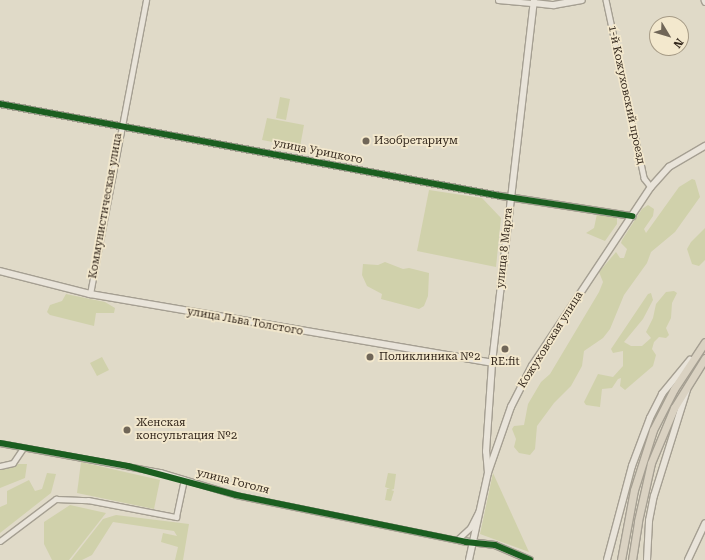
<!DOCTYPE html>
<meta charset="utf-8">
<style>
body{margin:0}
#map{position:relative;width:705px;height:560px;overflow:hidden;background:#e0dac8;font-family:"Roboto Serif",serif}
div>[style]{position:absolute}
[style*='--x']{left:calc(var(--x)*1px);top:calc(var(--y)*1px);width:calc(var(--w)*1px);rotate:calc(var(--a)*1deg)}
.green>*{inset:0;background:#d0d1ab}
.roads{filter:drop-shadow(1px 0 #a59f92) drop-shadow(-1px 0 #a59f92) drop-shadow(0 1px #a59f92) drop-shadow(0 -1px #a59f92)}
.minor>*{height:4.5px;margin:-2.25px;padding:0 2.25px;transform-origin:2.25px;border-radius:2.25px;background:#e9e4da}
.tertiary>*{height:5.5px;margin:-2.75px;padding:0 2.75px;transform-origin:2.75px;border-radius:2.75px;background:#e9e4da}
.trunk>*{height:7px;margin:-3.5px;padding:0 3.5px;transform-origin:3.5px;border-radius:3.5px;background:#dad2c2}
.cycleway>*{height:6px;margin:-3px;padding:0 3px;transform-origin:3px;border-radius:3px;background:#1b5e20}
.dots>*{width:11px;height:11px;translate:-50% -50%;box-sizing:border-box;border:2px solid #f3e8cd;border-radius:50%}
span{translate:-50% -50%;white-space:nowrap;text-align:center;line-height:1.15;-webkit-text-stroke:3.5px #f3e8cd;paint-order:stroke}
.street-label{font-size:11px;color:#33271c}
.poi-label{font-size:11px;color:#33271c}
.left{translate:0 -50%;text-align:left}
.north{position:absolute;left:649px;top:16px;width:40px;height:40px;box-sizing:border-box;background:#f3e8cd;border:1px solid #a69b86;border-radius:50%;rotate:128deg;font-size:11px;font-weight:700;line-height:16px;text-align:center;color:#33271c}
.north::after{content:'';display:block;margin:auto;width:14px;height:18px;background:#706658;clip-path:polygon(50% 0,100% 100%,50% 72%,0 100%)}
</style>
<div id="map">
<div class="green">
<i style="clip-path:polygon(280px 97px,290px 99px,286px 120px,276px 118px)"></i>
<i style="clip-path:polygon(267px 118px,304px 125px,300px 147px,262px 140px)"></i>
<i style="clip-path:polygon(692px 179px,695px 180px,700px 197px,675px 232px,651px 252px,647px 263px,624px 295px,610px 329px,603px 338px,584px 351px,582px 366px,571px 386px,554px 403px,537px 426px,535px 449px,530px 455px,519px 453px,514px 447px,516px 439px,512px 429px,514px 426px,524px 425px,528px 404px,541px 382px,550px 374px,599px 292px,603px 282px,599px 272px,616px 252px,620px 258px,624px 258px,627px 249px,621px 243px,622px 240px,642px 209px,648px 205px,654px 209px,653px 216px,644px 229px,646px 233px,679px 187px)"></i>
<i style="clip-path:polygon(429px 190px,482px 198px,501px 218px,496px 267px,417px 251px)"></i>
<i style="clip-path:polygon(597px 214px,617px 217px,617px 224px,605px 241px,586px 233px,594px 228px)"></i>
<i style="clip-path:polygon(705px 228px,705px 260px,699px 266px,692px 264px,687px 249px,691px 242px)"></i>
<i style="clip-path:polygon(385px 262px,403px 269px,409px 268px,429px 273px,428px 296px,424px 306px,419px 309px,381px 299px,382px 294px,367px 286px,362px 275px,363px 264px,378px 265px)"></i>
<i style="clip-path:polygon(674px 291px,677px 293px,672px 303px,671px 318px,666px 328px,669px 335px,666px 338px,659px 337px,654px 342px,652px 349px,656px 355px,653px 366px,625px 390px,620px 386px,621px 378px,618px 379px,612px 388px,602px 389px,600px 407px,586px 405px,584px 402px,598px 374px,613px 377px,623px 366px,623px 351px,613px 353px,611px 349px,648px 294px,651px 293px,653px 300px,643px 319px,624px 342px,631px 346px,642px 346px,651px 338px,646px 332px,653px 318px,656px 304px,666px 292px)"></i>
<i style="clip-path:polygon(66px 294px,105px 302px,115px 308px,114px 313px,96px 313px,94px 326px,50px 315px,47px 312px,50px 305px,62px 301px)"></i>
<i style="clip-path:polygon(102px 357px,109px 370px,97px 376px,90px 363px)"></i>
<i style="clip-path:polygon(81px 462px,160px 480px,154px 509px,77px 493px)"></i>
<i style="clip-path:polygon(18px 464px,27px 464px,25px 478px,0 488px,0 469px)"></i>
<i style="clip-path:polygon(47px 473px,56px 474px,51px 493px,0 533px,0 507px,7px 504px,7px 491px,29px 480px,35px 491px,42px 489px)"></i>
<i style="clip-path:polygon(388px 473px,396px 474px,394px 489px,391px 490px,394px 491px,391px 501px,385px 500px,387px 489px,390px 489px,385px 487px)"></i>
<i style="clip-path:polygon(493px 473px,529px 552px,480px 534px)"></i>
<i style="clip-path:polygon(70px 505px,106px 513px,69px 560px,52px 560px,44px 544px,44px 522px)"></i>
<i style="clip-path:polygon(116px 515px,189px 524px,183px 560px,175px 560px,178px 547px,161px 542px,163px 533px,177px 536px,174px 531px,113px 522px,92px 555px,82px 560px,71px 560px,103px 519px)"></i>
</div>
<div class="roads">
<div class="minor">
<i style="--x:498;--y:0;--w:36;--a:5"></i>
<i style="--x:606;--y:0;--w:182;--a:77.9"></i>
<i style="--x:644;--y:178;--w:11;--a:52"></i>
<i style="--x:704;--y:0;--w:2;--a:63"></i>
<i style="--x:90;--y:294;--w:299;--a:-79.2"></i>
<i style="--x:0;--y:443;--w:163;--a:10.3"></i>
<i style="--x:160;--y:472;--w:79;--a:16.8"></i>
<i style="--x:236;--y:495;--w:231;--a:11.5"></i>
<i style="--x:0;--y:466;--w:13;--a:-13"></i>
<i style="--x:13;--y:463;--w:18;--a:-56"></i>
<i style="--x:457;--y:540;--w:18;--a:-43"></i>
<i style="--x:470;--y:528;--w:18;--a:-63"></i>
<i style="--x:0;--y:541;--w:70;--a:-36.9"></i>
<i style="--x:56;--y:499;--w:32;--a:2"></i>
<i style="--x:88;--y:500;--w:90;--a:10.9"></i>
<i style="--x:176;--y:517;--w:38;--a:-78"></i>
</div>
<div class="tertiary">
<i style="--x:534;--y:3;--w:20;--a:6"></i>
<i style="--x:554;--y:5;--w:28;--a:-10"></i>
<i style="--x:0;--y:104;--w:509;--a:10.41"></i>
<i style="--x:501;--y:196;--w:133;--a:8.7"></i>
<i style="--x:0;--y:271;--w:93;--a:14.3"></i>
<i style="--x:90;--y:294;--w:408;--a:9.7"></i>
<i style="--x:488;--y:473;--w:21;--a:-95"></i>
<i style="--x:486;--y:452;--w:89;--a:-86.1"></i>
<i style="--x:492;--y:363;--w:365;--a:-83.4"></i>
<i style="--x:462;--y:541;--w:33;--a:7"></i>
<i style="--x:495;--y:545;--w:38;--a:23"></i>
<i style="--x:469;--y:560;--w:89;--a:-77.7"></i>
<i style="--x:488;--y:473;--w:70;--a:-70.8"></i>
<i style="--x:511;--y:407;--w:46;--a:-62.9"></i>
<i style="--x:532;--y:366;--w:215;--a:-56.4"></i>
<i style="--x:651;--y:187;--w:27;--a:-48"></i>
<i style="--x:669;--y:167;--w:42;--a:-30.3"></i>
<i style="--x:607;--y:560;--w:97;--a:-75.1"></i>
<i style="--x:632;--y:466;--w:51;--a:-69.4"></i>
<i style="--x:650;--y:418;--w:27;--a:-63"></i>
<i style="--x:662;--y:394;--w:44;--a:-50.5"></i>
<i style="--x:647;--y:560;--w:39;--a:-87"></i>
<i style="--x:649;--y:521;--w:25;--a:-79"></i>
<i style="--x:654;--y:496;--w:111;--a:-72.7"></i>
<i style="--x:688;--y:560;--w:40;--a:-65"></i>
</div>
<div class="trunk">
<i style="--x:621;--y:560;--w:71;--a:-79.5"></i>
<i style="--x:634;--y:490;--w:63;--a:-72.4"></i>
<i style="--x:653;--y:430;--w:46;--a:-62.9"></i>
<i style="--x:674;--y:389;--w:56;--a:-56.6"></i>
<i style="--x:632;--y:560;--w:39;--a:-81"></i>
<i style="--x:638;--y:521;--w:59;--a:-77.4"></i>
<i style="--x:651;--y:463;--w:60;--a:-67.3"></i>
<i style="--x:674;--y:408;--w:59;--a:-58.2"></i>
</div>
</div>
<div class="cycleway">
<i style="--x:0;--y:104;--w:509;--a:10.41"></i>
<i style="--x:501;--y:196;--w:133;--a:8.7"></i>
<i style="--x:0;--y:443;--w:130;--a:10.2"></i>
<i style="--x:128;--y:466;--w:112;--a:15"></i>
<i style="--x:236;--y:495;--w:235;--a:11.5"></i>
<i style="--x:466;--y:542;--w:29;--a:6"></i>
<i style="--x:495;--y:545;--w:38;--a:23"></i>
</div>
<div class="dots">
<i style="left:366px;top:141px;background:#706658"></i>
<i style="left:505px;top:349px;background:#706658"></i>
<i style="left:370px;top:357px;background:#706658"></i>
<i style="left:127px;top:430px;background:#706658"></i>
</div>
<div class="street-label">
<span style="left:626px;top:95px;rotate:78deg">1-й Кожуховский проезд</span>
<span style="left:318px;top:152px;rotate:11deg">улица Урицкого</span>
<span style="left:106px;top:206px;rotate:-80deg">Коммунистическая улица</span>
<span style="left:505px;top:248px;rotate:-84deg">улица 8 Марта</span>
<span style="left:245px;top:322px;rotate:10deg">улица Льва Толстого</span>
<span style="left:551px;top:340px;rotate:-58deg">Кожуховская улица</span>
<span style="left:233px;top:482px;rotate:14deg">улица Гоголя</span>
</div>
<div class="poi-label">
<span class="left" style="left:374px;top:141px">Изобретариум</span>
<span class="left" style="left:379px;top:357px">Поликлиника №2</span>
<span style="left:505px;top:362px">RE:fit</span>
<span class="left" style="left:136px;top:430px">Женская<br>консультация №2</span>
</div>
<div class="north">N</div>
</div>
